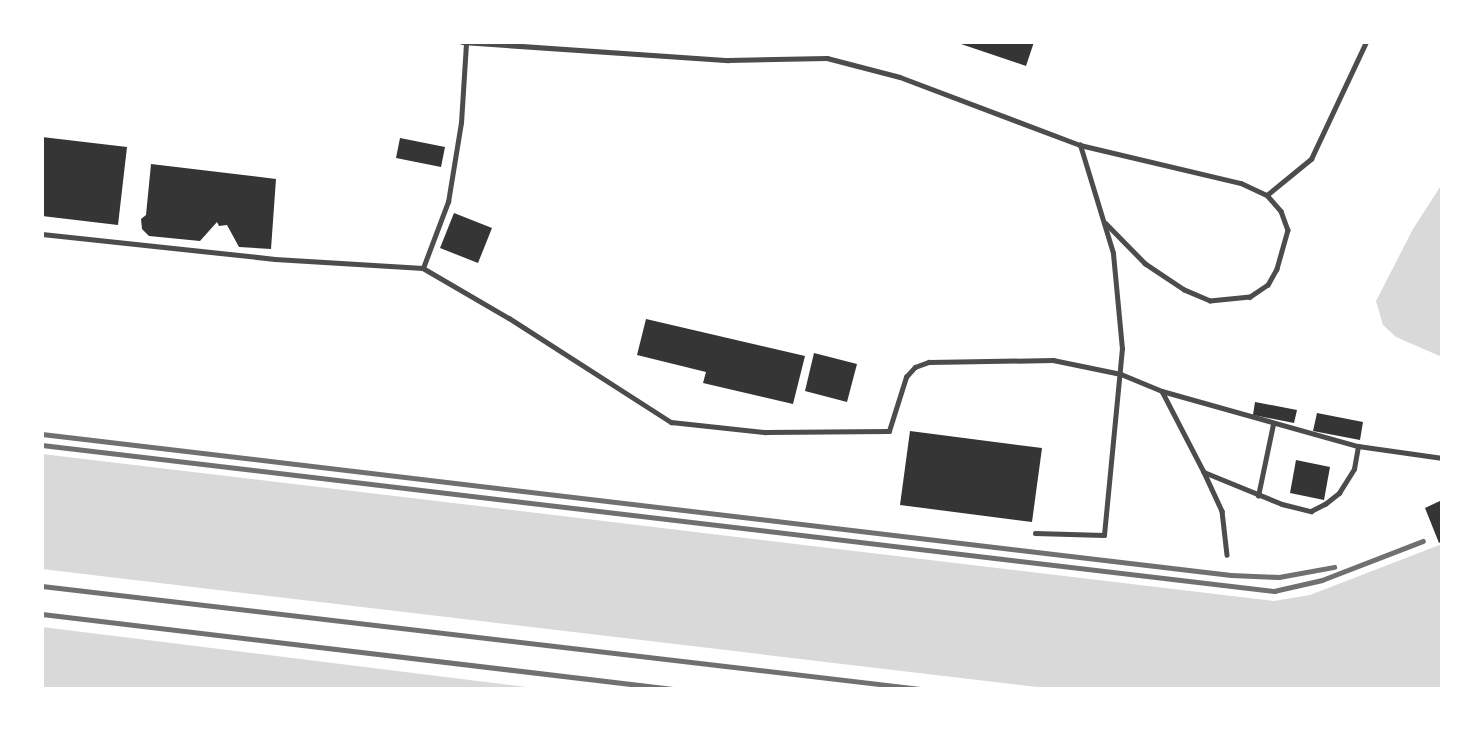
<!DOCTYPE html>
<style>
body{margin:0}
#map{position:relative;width:1484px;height:731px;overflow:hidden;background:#fff;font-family:Jost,sans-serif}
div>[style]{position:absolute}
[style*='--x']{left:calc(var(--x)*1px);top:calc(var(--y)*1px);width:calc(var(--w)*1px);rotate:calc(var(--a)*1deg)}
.water>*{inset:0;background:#d9d9d9}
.building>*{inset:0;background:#353535}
.service>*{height:4.5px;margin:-2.25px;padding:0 2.25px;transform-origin:2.25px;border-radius:2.25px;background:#4c4c4c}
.rail>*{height:4.5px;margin:-2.25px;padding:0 2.25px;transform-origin:2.25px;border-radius:2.25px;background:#707070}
span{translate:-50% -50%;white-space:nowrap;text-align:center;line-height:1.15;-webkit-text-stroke:4.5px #fff;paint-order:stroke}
.frame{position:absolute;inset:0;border:44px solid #fff;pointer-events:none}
</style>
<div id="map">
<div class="water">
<i style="clip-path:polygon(1442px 184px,1442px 357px,1396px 337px,1383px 325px,1376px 301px,1413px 229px)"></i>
<i style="clip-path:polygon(42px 454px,1274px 601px,1310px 595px,1442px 544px,1442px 689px,1054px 689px,42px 569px)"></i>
<i style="clip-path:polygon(42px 627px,543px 689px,42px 689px)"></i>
</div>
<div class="building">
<i style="clip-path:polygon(955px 42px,1034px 42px,1026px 66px)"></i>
<i style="clip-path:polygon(42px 137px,127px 147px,118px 225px,42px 216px)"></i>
<i style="clip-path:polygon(400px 138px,445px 147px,441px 167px,396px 158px)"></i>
<i style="clip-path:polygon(151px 164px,276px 179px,271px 249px,239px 247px,227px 225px,219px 226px,217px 222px,200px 241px,149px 236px,142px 229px,141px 219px,146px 215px)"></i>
<i style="clip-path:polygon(454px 213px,492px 228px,478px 263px,440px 248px)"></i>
<i style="clip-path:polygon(646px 319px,805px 356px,793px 404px,703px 383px,706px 372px,637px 355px)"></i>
<i style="clip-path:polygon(814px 353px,857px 364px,847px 402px,805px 391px)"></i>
<i style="clip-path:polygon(1255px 402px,1297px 410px,1294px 423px,1253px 415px)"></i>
<i style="clip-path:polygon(1317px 413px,1363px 422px,1360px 440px,1313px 431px)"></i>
<i style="clip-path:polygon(910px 431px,1042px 448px,1032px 522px,900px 505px)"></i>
<i style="clip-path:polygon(1296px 460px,1330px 467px,1324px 500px,1290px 493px)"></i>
<i style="clip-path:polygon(1442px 500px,1442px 541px,1439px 543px,1425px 508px)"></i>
</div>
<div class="service">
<i style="--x:462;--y:42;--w:267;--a:3.9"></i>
<i style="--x:728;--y:60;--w:99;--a:-1.2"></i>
<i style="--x:827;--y:58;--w:75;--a:14.6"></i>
<i style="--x:900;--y:77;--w:192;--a:20.7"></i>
<i style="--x:1080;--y:145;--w:165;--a:13.3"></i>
<i style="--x:1241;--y:183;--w:29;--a:25"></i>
<i style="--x:1267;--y:195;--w:21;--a:49"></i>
<i style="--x:1281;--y:211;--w:20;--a:70"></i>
<i style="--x:1288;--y:230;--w:41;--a:105.8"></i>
<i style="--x:1277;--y:269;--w:18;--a:119"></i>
<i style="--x:1268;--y:285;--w:22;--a:146"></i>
<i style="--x:1250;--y:297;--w:40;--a:174.3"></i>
<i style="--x:1210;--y:301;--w:28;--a:-157"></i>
<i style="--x:1184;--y:290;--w:47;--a:-146.3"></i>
<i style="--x:1145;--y:264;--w:56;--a:-134.3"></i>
<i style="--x:1267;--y:195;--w:57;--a:-39.3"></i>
<i style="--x:1311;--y:159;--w:129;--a:-64.8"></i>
<i style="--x:42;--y:234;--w:234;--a:6.1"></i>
<i style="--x:275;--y:259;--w:148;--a:3.5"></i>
<i style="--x:423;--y:268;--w:99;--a:30.2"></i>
<i style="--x:509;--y:318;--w:193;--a:32.7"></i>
<i style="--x:671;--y:422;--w:95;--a:6.1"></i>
<i style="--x:765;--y:432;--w:124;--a:-0.5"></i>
<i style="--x:889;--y:431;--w:57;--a:-72.5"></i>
<i style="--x:906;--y:377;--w:13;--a:-48"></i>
<i style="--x:915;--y:367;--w:15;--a:-20"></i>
<i style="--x:929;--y:362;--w:124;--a:-0.9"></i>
<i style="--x:1053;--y:360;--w:69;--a:11.6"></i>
<i style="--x:1121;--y:374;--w:44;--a:22.5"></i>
<i style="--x:1162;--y:391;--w:204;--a:15.7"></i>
<i style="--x:1358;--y:446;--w:85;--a:8.1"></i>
<i style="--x:423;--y:268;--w:71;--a:-69.3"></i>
<i style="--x:448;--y:202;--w:80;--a:-80.7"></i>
<i style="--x:461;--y:123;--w:79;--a:-86.4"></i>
<i style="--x:1162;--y:391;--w:91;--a:62.6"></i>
<i style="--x:1204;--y:472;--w:84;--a:22.3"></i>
<i style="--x:1282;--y:504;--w:30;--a:14"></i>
<i style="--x:1311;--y:511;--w:16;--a:-27"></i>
<i style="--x:1325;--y:504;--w:18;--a:-38"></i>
<i style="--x:1339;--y:493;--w:28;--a:-58"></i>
<i style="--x:1354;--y:469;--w:23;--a:-80"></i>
<i style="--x:1204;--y:472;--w:43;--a:65.2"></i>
<i style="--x:1222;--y:511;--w:44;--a:83.5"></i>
<i style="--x:1258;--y:496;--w:74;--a:-78.2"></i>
<i style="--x:1035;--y:533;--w:69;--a:1.7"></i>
<i style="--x:1104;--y:535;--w:187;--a:-84.5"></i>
<i style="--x:1122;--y:349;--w:96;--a:-95.4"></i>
<i style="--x:1113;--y:253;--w:113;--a:-107"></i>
</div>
<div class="rail">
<i style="--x:42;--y:434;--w:1197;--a:6.76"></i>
<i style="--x:1231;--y:575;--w:48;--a:2.4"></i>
<i style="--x:1279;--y:577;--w:56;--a:-10.3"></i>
<i style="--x:42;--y:445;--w:1241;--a:6.76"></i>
<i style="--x:1274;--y:591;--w:49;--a:-12.9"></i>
<i style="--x:1322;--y:580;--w:108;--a:-21.1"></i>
<i style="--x:42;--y:586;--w:886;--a:6.68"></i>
<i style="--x:42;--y:614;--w:635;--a:6.78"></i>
</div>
<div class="frame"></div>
</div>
